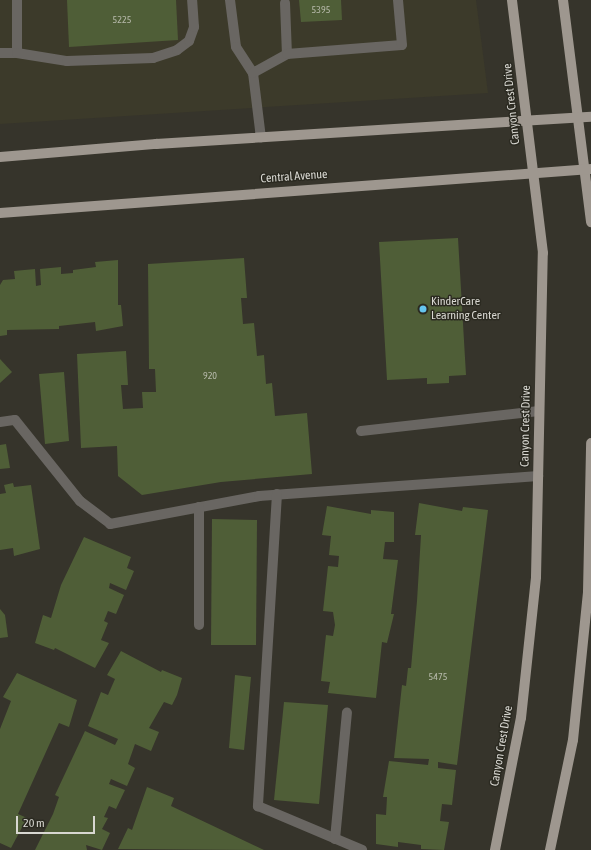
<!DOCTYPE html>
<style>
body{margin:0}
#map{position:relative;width:591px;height:850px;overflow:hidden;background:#36342b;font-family:"Asap Condensed",sans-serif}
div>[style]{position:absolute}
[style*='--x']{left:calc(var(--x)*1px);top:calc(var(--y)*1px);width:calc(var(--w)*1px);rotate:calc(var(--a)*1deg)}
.built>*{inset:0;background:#3c3a2a}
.building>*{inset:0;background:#4f5e37}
.minor>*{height:10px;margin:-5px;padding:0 5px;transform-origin:5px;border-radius:5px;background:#696662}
.major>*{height:10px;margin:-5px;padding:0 5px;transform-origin:5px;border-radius:5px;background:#9e978f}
.dots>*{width:11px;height:11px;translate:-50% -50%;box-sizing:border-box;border:2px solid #2b2a21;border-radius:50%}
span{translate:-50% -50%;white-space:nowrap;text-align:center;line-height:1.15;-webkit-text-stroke:3px #2b2a21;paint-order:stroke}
.number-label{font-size:10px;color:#b6b9aa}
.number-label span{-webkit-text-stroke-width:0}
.street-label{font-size:12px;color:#d8d7d1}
.poi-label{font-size:12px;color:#d8d7d1}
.left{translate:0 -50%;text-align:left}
.scale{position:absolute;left:16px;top:816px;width:79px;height:18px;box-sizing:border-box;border:2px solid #d8d7d1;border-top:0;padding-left:5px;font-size:12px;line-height:14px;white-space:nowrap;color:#d8d7d1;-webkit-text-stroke:3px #2b2a21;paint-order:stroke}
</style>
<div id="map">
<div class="built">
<i style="clip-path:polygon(0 0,476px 0,488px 93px,0 124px)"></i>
</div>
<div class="building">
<i style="clip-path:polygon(67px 0,176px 0,178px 40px,69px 47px)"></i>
<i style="clip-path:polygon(299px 0,341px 0,342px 20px,301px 22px)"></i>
<i style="clip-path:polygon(458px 238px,466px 375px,449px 376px,449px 383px,427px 384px,427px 378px,387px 380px,379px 242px)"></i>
<i style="clip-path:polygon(244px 258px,247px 298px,241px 298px,243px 324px,254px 323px,257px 356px,264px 355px,266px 384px,272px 383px,275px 416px,307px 413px,312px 474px,221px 482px,142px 495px,118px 476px,117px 446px,81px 448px,77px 354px,126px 351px,128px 385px,121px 385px,123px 409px,143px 408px,142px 392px,156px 392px,155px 369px,149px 369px,148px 264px)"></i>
<i style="clip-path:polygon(118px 260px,118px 305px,121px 305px,123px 326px,96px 331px,95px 322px,59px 326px,59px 329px,7px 330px,7px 335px,0 336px,0 285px,3px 280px,15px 279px,14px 271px,35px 269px,36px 286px,41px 285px,40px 269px,61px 267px,61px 274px,73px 273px,73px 270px,96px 267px,95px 262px)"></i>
<i style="clip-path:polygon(0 359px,12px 372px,0 383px)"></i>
<i style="clip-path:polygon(64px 372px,69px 441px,45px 444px,39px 374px)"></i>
<i style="clip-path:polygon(6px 444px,10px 468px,0 469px,0 445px)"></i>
<i style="clip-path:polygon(13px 483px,14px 487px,31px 485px,40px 549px,14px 556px,13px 548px,0 550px,0 494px,6px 493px,4px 485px)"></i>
<i style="clip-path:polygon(419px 503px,462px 511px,463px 507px,488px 510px,457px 765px,438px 762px,438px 768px,456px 770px,452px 805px,442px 804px,440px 821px,449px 822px,444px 850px,421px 849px,421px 845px,398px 842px,398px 847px,376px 844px,376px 814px,386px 815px,387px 797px,383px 797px,389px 761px,428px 765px,429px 759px,394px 758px,402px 685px,406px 686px,408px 668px,411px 668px,417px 601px,421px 535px,415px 535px)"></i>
<i style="clip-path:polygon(327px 506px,371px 514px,371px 510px,394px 512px,394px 542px,385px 542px,383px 559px,398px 560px,391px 614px,394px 614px,387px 643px,382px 642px,376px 698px,328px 693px,330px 682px,321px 681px,326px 635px,333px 636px,335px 625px,333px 612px,323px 611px,328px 566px,338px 567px,339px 556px,329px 555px,331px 536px,322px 535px)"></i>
<i style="clip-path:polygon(212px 519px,257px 520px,256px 645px,211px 645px)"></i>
<i style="clip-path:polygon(84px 537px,131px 557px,127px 568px,134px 571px,126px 590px,110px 583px,109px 588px,124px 595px,116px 614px,108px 611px,104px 621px,108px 623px,101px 640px,109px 643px,95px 668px,55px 648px,54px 650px,35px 643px,43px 615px,51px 618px,61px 585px)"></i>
<i style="clip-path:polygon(0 609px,5px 615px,8px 637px,0 638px)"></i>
<i style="clip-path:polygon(121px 651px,161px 672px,162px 670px,182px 678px,177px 695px,172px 705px,164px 702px,149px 728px,159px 732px,151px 751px,135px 744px,128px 764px,135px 768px,127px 786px,111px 779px,109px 784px,125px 790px,116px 809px,109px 806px,104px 817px,108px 818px,102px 829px,110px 833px,102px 850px,86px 845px,87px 850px,35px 850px,53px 814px,59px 797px,55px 795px,85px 731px,115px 745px,118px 739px,88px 726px,101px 692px,108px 695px,115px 679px,107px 675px)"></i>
<i style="clip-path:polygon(17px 673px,77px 700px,69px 727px,59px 723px,18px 814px,27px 818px,11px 848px,0 843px,0 729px,11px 701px,3px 697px)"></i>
<i style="clip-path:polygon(235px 675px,251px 677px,244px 750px,229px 748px)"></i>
<i style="clip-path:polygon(284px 702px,328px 705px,319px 804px,274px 800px)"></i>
<i style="clip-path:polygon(147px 787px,174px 798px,171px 806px,264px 850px,118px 849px,128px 828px,132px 830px)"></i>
</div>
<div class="minor">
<i style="--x:230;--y:0;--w:47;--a:82.7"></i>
<i style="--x:236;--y:47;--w:31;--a:57"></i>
<i style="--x:253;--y:73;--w:65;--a:83"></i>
<i style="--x:285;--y:3;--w:51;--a:87.8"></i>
<i style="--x:0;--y:53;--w:17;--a:0"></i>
<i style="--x:17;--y:53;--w:53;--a:-90"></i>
<i style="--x:17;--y:53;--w:51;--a:9.1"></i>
<i style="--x:67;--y:61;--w:86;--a:-2"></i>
<i style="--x:153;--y:58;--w:25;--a:-18"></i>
<i style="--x:177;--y:50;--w:15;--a:-37"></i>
<i style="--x:189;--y:41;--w:15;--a:-70"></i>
<i style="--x:194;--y:27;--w:27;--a:-94"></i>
<i style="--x:253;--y:73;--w:39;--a:-29"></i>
<i style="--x:287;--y:54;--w:115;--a:-4.5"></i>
<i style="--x:402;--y:45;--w:45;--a:-95.1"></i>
<i style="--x:0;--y:422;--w:15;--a:-8"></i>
<i style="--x:15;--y:420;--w:104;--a:51.3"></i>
<i style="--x:80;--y:501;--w:38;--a:37"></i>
<i style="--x:110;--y:524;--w:152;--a:-10.6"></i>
<i style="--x:259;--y:496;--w:280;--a:-4.1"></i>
<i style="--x:361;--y:431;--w:179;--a:-6.4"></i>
<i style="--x:277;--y:494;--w:313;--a:93.5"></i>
<i style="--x:258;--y:806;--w:113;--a:22.9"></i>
<i style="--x:199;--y:507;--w:118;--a:90"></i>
<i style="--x:335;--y:839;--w:127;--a:-84.6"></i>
</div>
<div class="major">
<i style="--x:563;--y:0;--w:224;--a:82.8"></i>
<i style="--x:0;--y:157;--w:157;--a:-4.8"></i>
<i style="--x:156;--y:144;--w:436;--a:-3.6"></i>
<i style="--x:0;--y:213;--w:593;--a:-4.26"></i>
<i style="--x:495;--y:850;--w:135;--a:-78.9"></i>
<i style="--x:521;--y:718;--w:142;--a:-83.9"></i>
<i style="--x:536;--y:577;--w:324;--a:-88.8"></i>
<i style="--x:543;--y:253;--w:255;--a:-97"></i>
<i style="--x:550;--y:850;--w:112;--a:-78.2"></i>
<i style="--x:573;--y:740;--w:149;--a:-84.2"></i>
<i style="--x:588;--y:592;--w:149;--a:-88.8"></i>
</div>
<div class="dots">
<i style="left:423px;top:309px;background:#65c5ee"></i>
</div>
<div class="number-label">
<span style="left:321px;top:10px">5395</span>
<span style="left:122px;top:20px">5225</span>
<span style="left:210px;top:376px">920</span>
<span style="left:438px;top:677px">5475</span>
</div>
<div class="street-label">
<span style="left:512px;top:104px;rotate:-96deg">Canyon Crest Drive</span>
<span style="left:294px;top:177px;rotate:-4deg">Central Avenue</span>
<span style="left:526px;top:426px;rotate:-89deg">Canyon Crest Drive</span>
<span style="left:502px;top:746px;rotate:-80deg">Canyon Crest Drive</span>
</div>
<div class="poi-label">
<span class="left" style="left:431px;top:309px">KinderCare<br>Learning Center</span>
</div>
<div class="scale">20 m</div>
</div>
